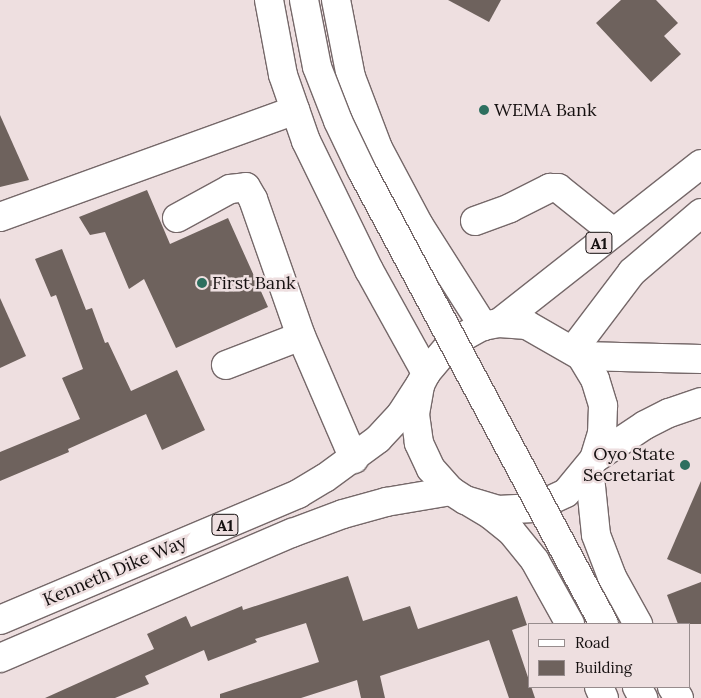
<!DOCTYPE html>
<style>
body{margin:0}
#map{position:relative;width:701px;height:698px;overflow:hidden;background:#eedfe0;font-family:Lora,serif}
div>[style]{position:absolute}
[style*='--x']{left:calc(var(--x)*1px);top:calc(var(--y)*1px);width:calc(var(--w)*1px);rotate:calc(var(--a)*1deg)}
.building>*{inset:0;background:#6e625d}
.roads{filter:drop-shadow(1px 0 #756869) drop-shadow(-1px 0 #756869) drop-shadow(0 1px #756869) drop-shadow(0 -1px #756869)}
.minor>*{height:28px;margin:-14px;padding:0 14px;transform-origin:14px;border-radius:14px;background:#fff}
.major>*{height:28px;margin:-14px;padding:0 14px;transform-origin:14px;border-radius:14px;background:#fff}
.highway>*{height:28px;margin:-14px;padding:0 14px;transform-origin:14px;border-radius:14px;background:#fff}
.bridges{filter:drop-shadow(1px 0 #756869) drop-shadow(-1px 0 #756869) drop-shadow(0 1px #756869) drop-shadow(0 -1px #756869)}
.minor-bridge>*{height:28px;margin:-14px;padding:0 14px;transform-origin:14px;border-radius:14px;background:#fff}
.dots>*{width:14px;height:14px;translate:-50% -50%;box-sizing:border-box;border:2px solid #eedfe0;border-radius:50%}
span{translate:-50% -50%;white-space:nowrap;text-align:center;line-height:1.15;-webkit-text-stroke:5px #eedfe0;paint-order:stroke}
.shield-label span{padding:1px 4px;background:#eedfe0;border:1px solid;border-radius:4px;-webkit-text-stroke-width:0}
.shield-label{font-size:16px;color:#151010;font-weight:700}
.poi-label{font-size:18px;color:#151010}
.left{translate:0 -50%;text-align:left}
.right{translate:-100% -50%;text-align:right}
.street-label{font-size:18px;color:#151010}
.legend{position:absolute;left:528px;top:623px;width:162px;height:65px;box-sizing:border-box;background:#eedfe0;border:1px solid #978c8d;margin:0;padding:6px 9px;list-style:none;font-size:15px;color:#151010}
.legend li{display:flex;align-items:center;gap:10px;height:25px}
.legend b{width:25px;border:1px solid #978c8d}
</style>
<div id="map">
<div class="building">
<i style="clip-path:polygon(448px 0,501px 0,489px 22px)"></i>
<i style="clip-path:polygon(621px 0,656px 0,678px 23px,664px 36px,681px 54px,651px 82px,596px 23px)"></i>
<i style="clip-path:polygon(0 115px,29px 180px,0 187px)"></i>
<i style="clip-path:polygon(147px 190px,170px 244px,228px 218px,268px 307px,176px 348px,144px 279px,129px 289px,105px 232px,90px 235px,79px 217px)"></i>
<i style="clip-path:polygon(62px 249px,86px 310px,92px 308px,105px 343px,108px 342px,131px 391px,177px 370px,205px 430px,162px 450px,146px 414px,68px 449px,69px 452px,0 481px,0 452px,80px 419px,62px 378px,83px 369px,56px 295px,51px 297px,35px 259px)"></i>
<i style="clip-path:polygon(0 298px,26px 356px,0 368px)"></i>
<i style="clip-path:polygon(701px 481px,701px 574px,667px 559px)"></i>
<i style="clip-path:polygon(348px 576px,363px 621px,410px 606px,418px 629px,517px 596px,527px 625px,512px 630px,535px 698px,509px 698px,489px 640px,380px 676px,385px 698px,361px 698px,357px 680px,301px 698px,220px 698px,220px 694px,319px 662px,306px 623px,255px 639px,257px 642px,208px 661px,204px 650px,145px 676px,149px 684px,115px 698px,45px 698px,154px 649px,147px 634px,186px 616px,191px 627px,242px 606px,243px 610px)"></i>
<i style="clip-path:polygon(701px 582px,701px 624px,678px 624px,667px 595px)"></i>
</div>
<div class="roads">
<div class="minor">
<i style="--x:269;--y:0;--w:76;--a:79.4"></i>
<i style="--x:283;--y:75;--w:70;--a:70.8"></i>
<i style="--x:306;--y:141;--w:144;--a:64"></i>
<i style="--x:369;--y:270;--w:118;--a:61"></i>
<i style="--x:336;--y:0;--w:78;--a:79"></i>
<i style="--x:351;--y:77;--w:76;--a:69.2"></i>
<i style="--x:378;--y:148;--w:87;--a:62"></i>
<i style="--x:419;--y:225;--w:120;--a:57.6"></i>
<i style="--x:0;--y:217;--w:314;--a:-19.9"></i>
<i style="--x:177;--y:218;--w:60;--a:-28.7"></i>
<i style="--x:230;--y:189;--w:16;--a:-7"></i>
<i style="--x:246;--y:187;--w:14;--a:60"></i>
<i style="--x:253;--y:199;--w:145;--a:70.7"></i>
<i style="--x:475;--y:221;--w:37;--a:-20"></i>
<i style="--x:510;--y:208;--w:45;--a:-26.6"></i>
<i style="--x:550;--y:188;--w:8;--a:0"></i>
<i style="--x:558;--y:188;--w:70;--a:38.7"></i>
<i style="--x:226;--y:365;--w:80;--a:-21.1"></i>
<i style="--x:301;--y:336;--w:134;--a:66.7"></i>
<i style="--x:589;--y:467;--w:68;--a:84.1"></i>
<i style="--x:596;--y:535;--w:45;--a:69.1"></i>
<i style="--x:612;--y:577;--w:54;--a:61"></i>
<i style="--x:471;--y:503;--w:23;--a:31"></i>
<i style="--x:491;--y:515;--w:26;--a:39"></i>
<i style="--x:511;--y:531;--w:38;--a:51"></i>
<i style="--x:535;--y:561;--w:72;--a:60.9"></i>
<i style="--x:599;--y:687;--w:12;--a:66"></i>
<i style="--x:637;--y:687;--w:13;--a:61"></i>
<i style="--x:672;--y:687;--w:13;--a:58"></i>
</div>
<div class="major">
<i style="--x:581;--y:356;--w:120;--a:1.4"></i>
<i style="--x:594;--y:459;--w:61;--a:-33.7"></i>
<i style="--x:645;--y:425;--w:27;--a:-27"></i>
<i style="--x:669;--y:413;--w:34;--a:-19"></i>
</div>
<div class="highway">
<i style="--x:499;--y:323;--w:257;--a:-38.2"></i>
<i style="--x:573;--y:350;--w:98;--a:-52.9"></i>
<i style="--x:632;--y:272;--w:91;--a:-40.5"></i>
<i style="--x:0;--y:620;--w:324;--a:-22.9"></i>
<i style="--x:298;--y:494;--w:31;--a:-31"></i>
<i style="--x:325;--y:478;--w:66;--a:-36.3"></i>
<i style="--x:378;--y:439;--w:34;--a:-47"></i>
<i style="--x:401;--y:414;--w:35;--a:-57"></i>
<i style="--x:420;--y:385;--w:13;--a:-63"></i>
<i style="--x:426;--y:373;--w:38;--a:-50"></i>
<i style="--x:450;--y:344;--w:38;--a:-29"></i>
<i style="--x:483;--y:326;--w:16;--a:-11"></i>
<i style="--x:499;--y:323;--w:28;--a:4"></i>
<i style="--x:527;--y:325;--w:62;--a:29.9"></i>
<i style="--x:581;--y:356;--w:27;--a:59"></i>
<i style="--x:595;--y:379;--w:28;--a:73"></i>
<i style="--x:603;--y:406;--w:27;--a:92"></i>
<i style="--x:602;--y:433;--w:27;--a:107"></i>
<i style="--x:594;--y:459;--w:44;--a:129.5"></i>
<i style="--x:566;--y:493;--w:35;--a:155"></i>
<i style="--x:534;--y:508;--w:36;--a:177"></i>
<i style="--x:498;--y:510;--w:34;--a:-163"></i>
<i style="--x:465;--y:500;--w:17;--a:-147"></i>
<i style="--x:451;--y:491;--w:30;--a:-132"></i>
<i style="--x:431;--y:469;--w:29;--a:-115"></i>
<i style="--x:419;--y:443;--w:29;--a:-98"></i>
<i style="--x:415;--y:414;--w:29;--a:-80"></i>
<i style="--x:0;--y:658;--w:318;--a:-23.2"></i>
<i style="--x:292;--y:533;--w:54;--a:-20.4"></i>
<i style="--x:343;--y:514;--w:45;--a:-15.6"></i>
<i style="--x:386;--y:502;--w:66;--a:-9.6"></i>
</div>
</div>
<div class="bridges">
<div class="minor-bridge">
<i style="--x:304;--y:0;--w:68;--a:79"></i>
<i style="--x:317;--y:67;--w:58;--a:68.7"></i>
<i style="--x:338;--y:121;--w:55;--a:64.4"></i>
<i style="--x:362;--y:171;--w:514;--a:61.89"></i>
</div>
</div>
<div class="dots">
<i style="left:484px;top:110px;background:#2d6f5f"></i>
<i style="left:202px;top:283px;background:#2d6f5f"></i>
<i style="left:685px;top:465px;background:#2d6f5f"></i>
</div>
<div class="shield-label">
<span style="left:599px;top:243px">A1</span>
<span style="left:225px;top:525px">A1</span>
</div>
<div class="poi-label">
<span class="left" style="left:494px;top:110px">WEMA Bank</span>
<span class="left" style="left:212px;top:283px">First Bank</span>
<span class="right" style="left:675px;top:465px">Oyo State<br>Secretariat</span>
</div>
<div class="street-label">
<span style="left:115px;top:571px;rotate:-23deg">Kenneth Dike Way</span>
</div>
<ul class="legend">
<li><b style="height:6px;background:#fff"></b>Road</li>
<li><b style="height:14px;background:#6e625d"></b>Building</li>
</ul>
</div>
